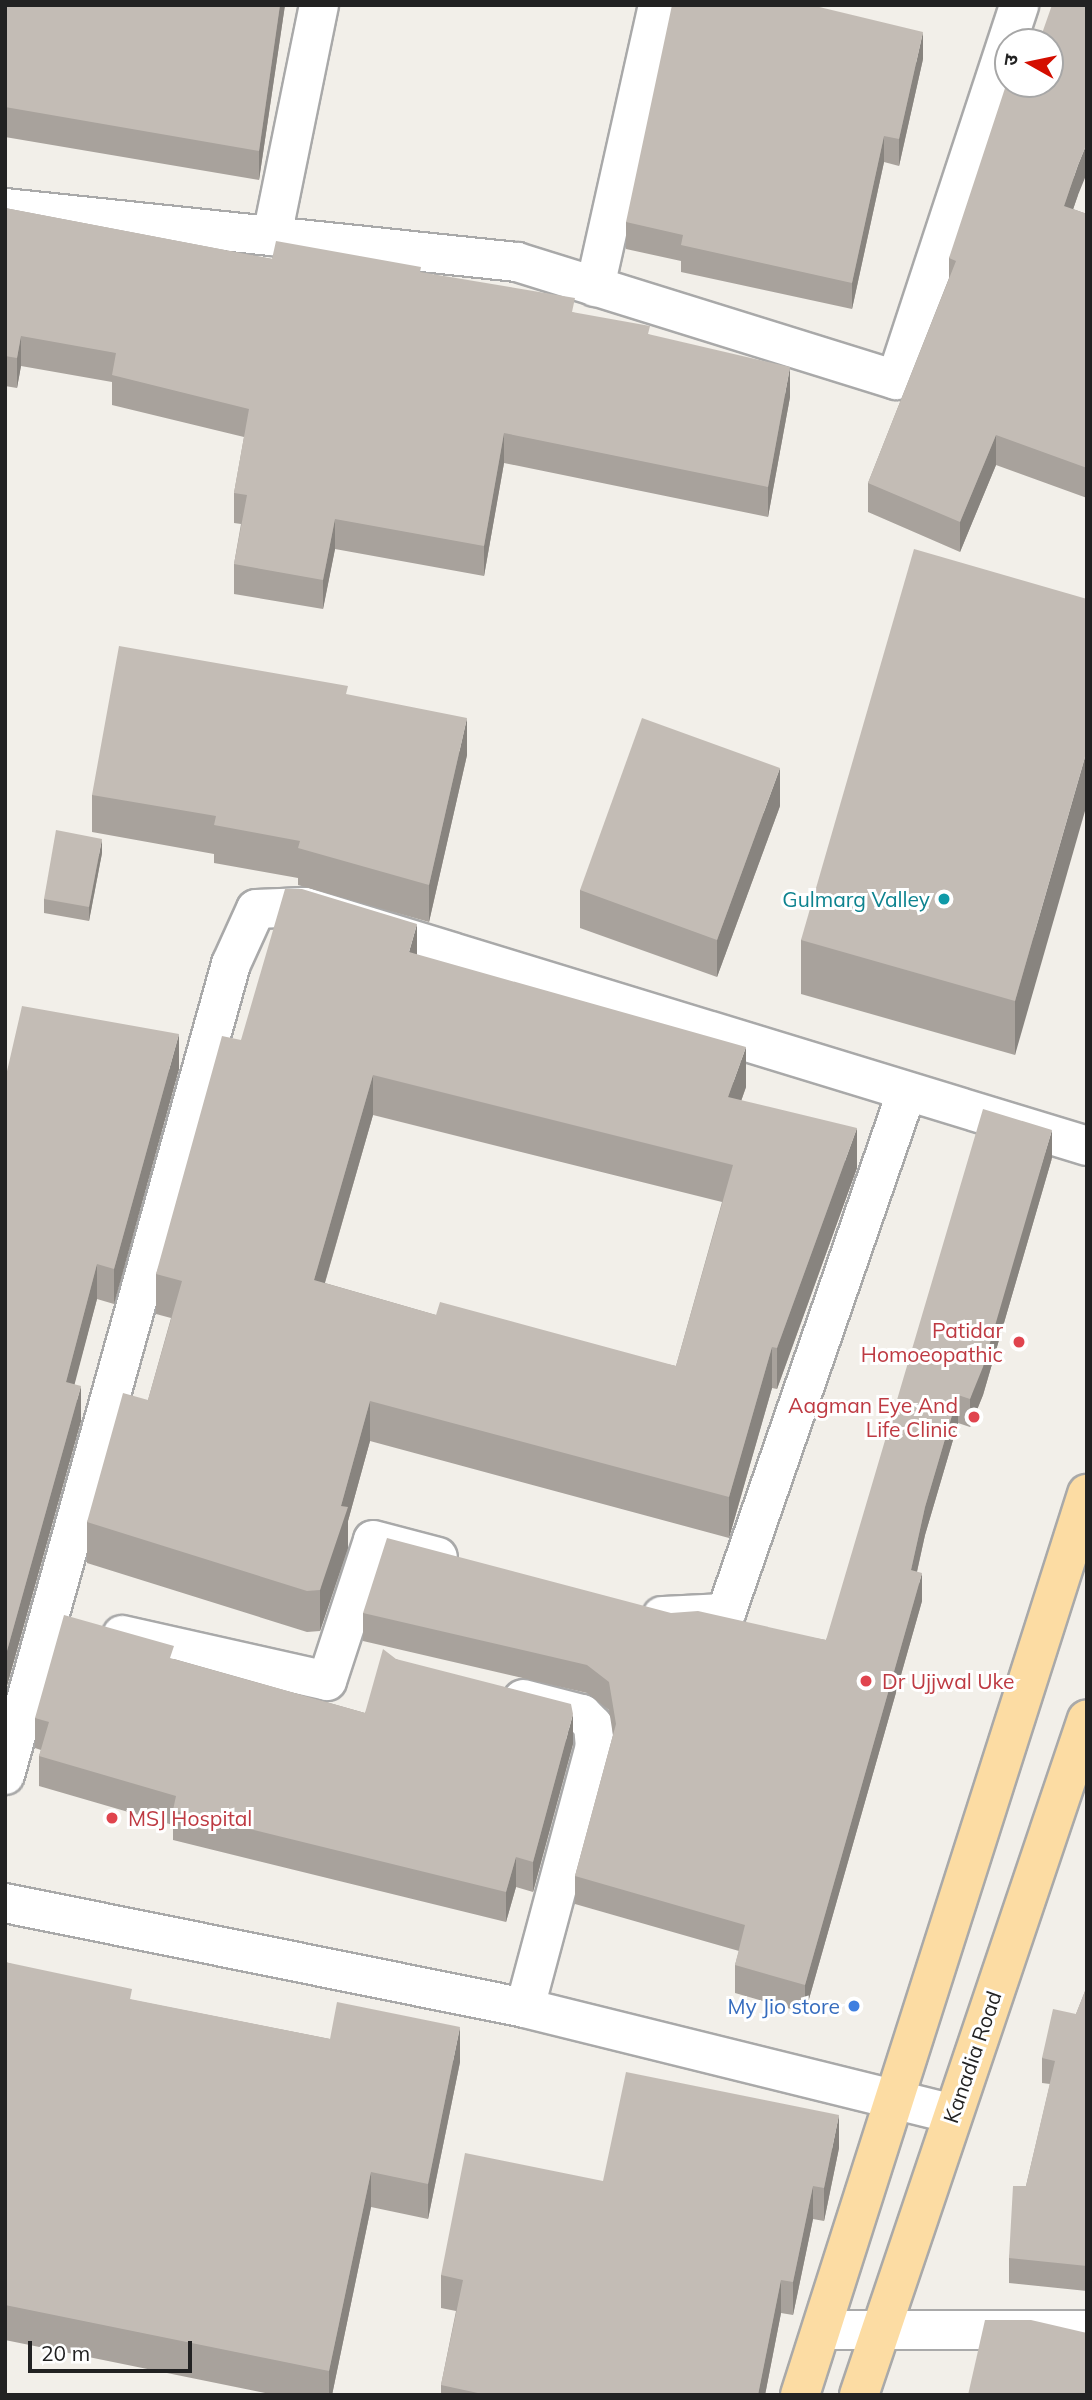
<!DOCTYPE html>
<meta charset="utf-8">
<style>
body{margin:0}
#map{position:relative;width:1092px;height:2400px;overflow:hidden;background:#f2efe9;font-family:Mulish,"Noto Sans Devanagari",sans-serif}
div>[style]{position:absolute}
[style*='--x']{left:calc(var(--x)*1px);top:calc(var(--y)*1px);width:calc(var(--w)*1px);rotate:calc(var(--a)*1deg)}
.roads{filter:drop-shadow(2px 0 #a9a9a9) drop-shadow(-2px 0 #a9a9a9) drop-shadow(0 2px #a9a9a9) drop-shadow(0 -2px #a9a9a9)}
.minor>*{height:38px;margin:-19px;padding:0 19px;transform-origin:19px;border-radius:19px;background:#fff}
.major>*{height:38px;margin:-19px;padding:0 19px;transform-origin:19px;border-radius:19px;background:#fcdca3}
.wall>*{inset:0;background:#a8a29c}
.shaded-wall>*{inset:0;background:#88847f}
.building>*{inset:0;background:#c3bcb5}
.dots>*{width:19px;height:19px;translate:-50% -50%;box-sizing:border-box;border:4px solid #fff;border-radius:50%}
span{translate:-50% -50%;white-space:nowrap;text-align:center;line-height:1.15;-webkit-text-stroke:6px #fff;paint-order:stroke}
.culture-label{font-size:21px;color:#0d838f}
.right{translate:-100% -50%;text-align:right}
.health-label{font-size:21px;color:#be3a42}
.left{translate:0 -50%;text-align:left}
.shop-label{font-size:21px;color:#366cbe}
.street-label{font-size:21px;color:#222}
.frame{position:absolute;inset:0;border:7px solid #222;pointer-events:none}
.north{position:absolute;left:994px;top:28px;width:70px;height:70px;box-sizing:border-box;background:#fff;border:2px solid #a7a7a7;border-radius:50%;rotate:279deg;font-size:19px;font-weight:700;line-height:28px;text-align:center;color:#222}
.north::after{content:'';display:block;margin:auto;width:24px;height:32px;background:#d40e00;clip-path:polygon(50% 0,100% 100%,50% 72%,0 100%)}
.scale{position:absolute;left:28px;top:2341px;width:164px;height:32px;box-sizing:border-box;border:4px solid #222;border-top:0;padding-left:9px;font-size:21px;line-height:24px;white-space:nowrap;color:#222;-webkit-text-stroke:5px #fff;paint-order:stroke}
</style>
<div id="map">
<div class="roads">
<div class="minor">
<i style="--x:5;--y:208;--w:515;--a:6.02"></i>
<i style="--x:517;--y:262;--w:397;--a:17.3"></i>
<i style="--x:896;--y:380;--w:395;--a:-71.8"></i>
<i style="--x:272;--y:236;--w:236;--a:-78.5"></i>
<i style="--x:595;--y:287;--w:289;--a:-77.4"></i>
<i style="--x:662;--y:1616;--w:64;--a:-2.7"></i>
<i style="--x:726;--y:1613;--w:552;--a:-70.88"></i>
<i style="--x:122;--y:1635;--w:210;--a:12.6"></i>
<i style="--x:327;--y:1681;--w:148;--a:-71.9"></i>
<i style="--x:373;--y:1540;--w:67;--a:14.7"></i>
<i style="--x:523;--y:1699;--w:61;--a:14.3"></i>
<i style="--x:582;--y:1714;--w:16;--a:45"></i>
<i style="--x:593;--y:1725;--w:21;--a:85"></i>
<i style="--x:595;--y:1746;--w:271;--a:105"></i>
<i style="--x:5;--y:1775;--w:842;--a:-74.43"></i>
<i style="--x:231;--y:964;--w:60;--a:-65.6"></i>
<i style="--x:256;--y:909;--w:49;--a:-2.3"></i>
<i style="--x:305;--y:907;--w:818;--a:16.99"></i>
<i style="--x:5;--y:1903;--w:530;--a:11.42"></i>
<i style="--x:525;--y:2008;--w:440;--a:13.9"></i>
<i style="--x:822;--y:2330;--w:265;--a:0"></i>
</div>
<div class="major">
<i style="--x:800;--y:2395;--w:946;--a:-72.33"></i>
<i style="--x:859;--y:2395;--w:713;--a:-71.36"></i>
</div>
</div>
<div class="wall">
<i style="clip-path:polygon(5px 5px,285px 5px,259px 180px,5px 137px)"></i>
<i style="clip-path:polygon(923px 59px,899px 166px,884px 162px,852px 309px,681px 272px,681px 261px,626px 249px,626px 222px)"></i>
<i style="clip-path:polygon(1050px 84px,1078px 195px,1073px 209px,1087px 214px,1087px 498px,996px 465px,960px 552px,868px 512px,868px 483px,949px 278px,949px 258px)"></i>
<i style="clip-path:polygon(5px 208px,272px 259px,421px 272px,575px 313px,650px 335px,790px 397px,768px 517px,504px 463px,484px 576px,335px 549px,323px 609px,234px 594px,234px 564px,241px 524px,234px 523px,234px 493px,244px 437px,112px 405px,112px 382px,21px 366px,17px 388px,5px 386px)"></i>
<i style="clip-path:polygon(1087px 599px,1015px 1055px,801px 994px,801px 940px)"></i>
<i style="clip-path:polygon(348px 695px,467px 755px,429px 922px,298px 885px,298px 878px,214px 863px,214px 854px,92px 832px,92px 795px)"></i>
<i style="clip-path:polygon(780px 806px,717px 977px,580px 928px,580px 890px)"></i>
<i style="clip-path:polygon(102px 853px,89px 921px,44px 913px,44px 899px)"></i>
<i style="clip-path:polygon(evenodd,417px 955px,746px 1087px,741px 1101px,857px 1168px,777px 1389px,772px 1388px,729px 1538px,370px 1441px,348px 1521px,348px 1548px,320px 1631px,307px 1632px,87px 1563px,87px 1522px,148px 1400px,171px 1318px,156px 1314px,156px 1274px,241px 1040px,417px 955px,373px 1115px,722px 1202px,676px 1366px,436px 1315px,325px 1283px,373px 1115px)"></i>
<i style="clip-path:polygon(179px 1069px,114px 1304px,97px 1299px,74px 1384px,81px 1421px,5px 1693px,5px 1080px)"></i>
<i style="clip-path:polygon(1052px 1158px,983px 1395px,970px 1427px,958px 1423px,925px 1535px,917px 1572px,922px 1601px,805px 2013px,735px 1993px,735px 1965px,739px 1951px,575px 1904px,575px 1876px,613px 1735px,609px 1710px,587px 1693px,363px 1641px,363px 1613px,671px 1613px,826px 1640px)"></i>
<i style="clip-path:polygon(174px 1659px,365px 1713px,396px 1659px,573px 1744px,533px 1892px,516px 1887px,506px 1922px,173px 1840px,173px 1825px,39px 1786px,39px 1756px,41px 1750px,35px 1748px,35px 1718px)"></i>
<i style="clip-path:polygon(5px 1962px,132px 2000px,330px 2039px,460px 2062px,428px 2219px,371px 2207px,332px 2395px,275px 2395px,5px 2340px)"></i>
<i style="clip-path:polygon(1087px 1986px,1087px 2291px,1009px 2283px,1009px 2258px,1050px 2084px,1042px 2083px,1042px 2058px,1076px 2014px)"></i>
<i style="clip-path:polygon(839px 2148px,824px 2221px,813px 2219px,793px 2315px,781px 2313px,765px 2395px,441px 2395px,441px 2385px,456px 2311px,441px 2308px,441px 2275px,603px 2181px)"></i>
</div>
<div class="shaded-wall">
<i style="clip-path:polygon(280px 5px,285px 5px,259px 180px,259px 151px)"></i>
<i style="clip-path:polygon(923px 32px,923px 59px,899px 166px,899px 139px)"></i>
<i style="clip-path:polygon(884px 136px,884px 162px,852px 309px,852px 283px)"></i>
<i style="clip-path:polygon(1087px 143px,1087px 173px,1078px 195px,1064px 236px,1064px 206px,1078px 165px)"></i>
<i style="clip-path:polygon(21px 336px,21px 366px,17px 388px,17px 358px)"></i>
<i style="clip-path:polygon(790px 367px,790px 397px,768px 517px,768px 487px)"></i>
<i style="clip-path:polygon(504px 433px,504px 463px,484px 576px,484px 546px)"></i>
<i style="clip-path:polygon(996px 435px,996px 465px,960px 552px,960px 522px)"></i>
<i style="clip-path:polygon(335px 519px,335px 549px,323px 609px,323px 580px)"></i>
<i style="clip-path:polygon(467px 718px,467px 755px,429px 922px,429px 885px)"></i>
<i style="clip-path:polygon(1087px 750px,1087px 804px,1015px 1055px,1015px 1001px)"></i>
<i style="clip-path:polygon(780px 768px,780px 806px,717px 977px,717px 940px)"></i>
<i style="clip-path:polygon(102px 839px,102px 853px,89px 921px,89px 907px)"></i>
<i style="clip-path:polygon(417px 924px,417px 964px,409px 952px)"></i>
<i style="clip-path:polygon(179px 1034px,179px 1069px,114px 1304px,114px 1269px)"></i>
<i style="clip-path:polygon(746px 1047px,746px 1087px,728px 1138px,728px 1097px)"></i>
<i style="clip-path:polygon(373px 1075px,373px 1115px,314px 1320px,314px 1280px)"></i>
<i style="clip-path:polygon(857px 1128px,857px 1168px,777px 1389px,777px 1348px)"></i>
<i style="clip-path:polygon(1052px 1130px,1052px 1158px,983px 1395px,970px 1427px,970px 1399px)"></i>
<i style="clip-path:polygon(97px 1264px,97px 1299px,66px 1417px,66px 1382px)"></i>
<i style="clip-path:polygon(772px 1347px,772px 1388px,729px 1538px,729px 1497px)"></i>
<i style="clip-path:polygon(81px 1386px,81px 1421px,5px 1693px,5px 1658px)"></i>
<i style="clip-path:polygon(958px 1395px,958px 1423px,925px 1535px,911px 1598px,911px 1570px,925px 1507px)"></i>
<i style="clip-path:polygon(370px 1401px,370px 1441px,348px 1521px,348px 1548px,320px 1631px,320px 1590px,341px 1506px)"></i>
<i style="clip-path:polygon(922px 1573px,922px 1601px,805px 2013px,805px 1985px)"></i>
<i style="clip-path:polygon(573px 1714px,573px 1744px,533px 1892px,533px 1862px)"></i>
<i style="clip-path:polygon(516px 1857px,516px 1887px,506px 1922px,506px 1892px)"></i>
<i style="clip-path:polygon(460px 2027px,460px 2062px,428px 2219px,428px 2184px)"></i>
<i style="clip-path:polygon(839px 2115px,839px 2148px,824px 2221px,824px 2188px)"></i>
<i style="clip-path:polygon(371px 2172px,371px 2207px,332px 2395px,329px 2395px,329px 2371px)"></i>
<i style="clip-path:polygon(813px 2186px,813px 2219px,793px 2315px,793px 2282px)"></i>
<i style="clip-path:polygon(781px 2280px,781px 2313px,765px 2395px,758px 2395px)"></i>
</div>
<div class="building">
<i style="clip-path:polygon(5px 5px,280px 5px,259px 151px,5px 107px)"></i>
<i style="clip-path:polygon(672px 5px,811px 5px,923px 32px,899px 139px,884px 136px,852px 283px,681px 245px,683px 235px,626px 222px)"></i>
<i style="clip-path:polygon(1052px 5px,1087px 5px,1087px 143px,1078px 165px,1064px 206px,1087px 214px,1087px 468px,996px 435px,960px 522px,868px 483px,956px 261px,949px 258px,1008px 79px,1008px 84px,1050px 84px,1050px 42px,1039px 42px)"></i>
<i style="clip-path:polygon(5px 208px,272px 259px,276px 241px,421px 267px,420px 272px,575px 298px,572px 312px,650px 326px,648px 334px,790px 367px,768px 487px,504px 433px,484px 546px,335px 519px,323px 580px,234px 564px,247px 495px,234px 493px,249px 409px,112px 375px,116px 353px,21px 336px,17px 358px,5px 356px)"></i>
<i style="clip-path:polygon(914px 549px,1087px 599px,1087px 750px,1015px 1001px,801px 940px)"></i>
<i style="clip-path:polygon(119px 646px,348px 686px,346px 694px,467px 718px,429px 885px,298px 848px,300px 841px,214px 825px,216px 816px,92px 795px)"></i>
<i style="clip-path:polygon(642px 718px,780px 768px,717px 940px,580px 890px)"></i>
<i style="clip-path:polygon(56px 830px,102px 839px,89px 907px,44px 899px)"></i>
<i style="clip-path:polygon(evenodd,285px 889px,302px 889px,417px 924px,409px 952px,746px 1047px,728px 1097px,857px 1128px,777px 1348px,772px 1347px,729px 1497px,370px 1401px,341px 1506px,348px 1507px,320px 1590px,307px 1591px,87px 1522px,123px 1393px,148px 1400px,182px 1281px,156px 1274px,222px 1036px,241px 1040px,285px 889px,373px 1075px,733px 1165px,676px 1366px,440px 1302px,436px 1315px,314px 1280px,373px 1075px)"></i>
<i style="clip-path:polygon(22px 1006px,179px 1034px,114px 1269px,97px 1264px,66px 1382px,81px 1386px,5px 1658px,5px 1080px)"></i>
<i style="clip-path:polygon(983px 1109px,1052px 1130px,983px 1367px,970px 1399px,958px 1395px,925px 1507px,911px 1570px,922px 1573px,805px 1985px,735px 1965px,745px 1925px,575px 1876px,616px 1724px,609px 1682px,587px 1665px,363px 1613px,387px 1538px,671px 1613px,698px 1611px,826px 1640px)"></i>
<i style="clip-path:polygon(64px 1615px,174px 1646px,170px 1658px,365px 1713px,383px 1649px,396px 1659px,571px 1704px,573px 1714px,533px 1862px,516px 1857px,506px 1892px,173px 1810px,176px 1796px,39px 1756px,49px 1722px,35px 1718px)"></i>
<i style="clip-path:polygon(5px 1962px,132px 1989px,130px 1999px,330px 2039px,337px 2002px,460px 2027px,428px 2184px,371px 2172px,329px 2371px,5px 2305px)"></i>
<i style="clip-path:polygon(1087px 1986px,1087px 2266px,1009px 2258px,1013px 2186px,1026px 2186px,1055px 2061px,1042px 2058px,1053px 2009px,1076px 2014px)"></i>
<i style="clip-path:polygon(626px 2072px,839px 2115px,824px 2188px,813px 2186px,793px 2282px,781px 2280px,758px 2395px,487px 2395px,441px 2385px,463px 2280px,441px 2275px,465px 2153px,603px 2181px)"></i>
<i style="clip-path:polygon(985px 2320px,1031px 2320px,1087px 2333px,1087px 2395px,968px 2395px)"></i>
</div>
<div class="dots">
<i style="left:944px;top:899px;background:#0f9aa8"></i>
<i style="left:1019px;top:1342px;background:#e0444e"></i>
<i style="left:974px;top:1417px;background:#e0444e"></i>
<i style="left:866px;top:1681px;background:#e0444e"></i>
<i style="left:112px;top:1818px;background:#e0444e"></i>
<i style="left:854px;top:2006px;background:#3f7fe0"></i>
</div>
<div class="culture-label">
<span class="right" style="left:930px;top:899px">Gulmarg Valley</span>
</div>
<div class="health-label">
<span class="right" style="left:1003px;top:1342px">Patidar<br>Homoeopathic</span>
<span class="right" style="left:958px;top:1417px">Aagman Eye And<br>Life Clinic</span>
<span class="left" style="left:882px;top:1681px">Dr Ujjwal Uke</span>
<span class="left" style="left:128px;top:1818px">MSJ Hospital</span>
</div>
<div class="shop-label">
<span class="right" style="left:840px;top:2006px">My Jio store</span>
</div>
<div class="street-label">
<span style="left:972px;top:2057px;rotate:-71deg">Kanadia Road</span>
</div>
<div class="frame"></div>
<div class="north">उ</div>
<div class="scale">20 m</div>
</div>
